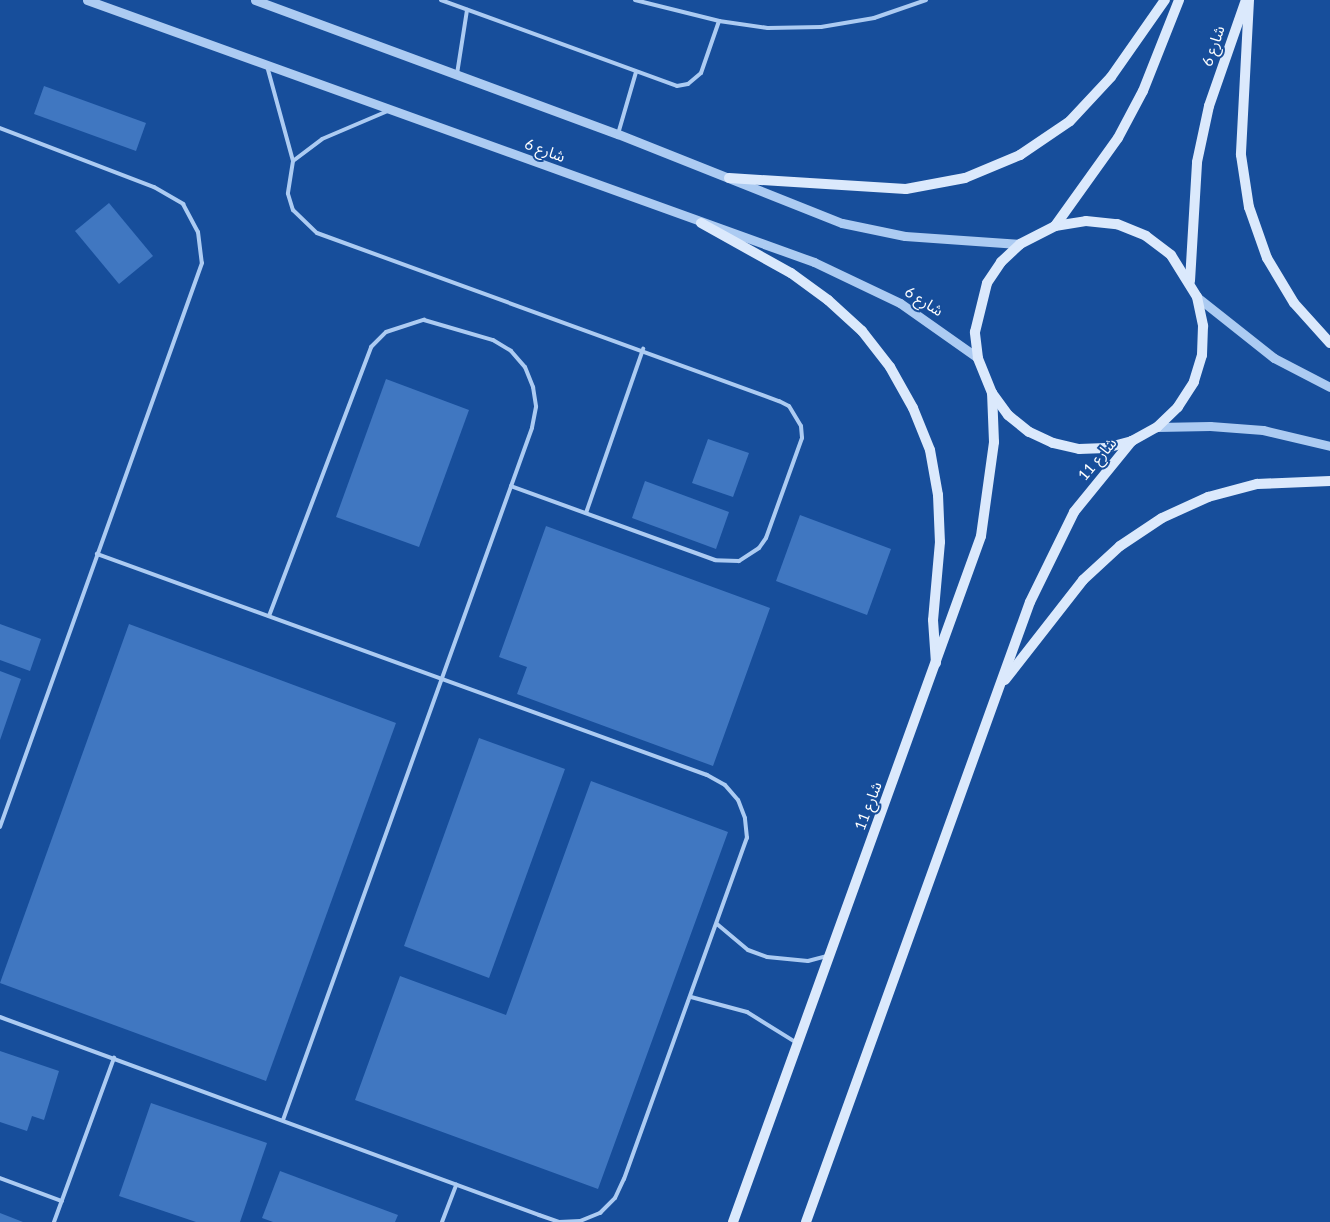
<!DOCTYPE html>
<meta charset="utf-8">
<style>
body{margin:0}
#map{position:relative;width:1330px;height:1222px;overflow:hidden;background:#174e9b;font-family:Lato,"Noto Sans Arabic",sans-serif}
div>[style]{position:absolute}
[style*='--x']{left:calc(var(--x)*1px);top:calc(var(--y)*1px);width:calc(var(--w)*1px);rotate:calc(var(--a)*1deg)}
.building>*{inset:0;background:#4077c1}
.service>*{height:4px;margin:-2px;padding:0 2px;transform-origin:2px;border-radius:2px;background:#accbf2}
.tertiary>*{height:9px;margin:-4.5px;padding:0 4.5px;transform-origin:4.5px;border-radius:4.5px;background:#accbf2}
.secondary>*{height:10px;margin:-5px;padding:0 5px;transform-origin:5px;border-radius:5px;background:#dbe9fc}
span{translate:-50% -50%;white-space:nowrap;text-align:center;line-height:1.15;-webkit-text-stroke:4px #174e9b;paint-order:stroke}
.street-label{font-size:15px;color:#fff}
</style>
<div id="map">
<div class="building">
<i style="clip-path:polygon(44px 86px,146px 123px,136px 151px,34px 114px)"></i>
<i style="clip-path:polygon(109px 203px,153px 256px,119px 284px,75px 231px)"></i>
<i style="clip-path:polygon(386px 379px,469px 410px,419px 547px,336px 517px)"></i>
<i style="clip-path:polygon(708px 439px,749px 453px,733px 497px,692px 483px)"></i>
<i style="clip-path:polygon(645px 481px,729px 512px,716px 549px,632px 518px)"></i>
<i style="clip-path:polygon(800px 515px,891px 549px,867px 615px,776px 581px)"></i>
<i style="clip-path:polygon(546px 526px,770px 608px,713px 766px,517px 694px,527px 667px,499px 657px)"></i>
<i style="clip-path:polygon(0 624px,41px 639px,30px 671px,0 660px)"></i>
<i style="clip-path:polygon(129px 624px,396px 723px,266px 1081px,0 983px)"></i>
<i style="clip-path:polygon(0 671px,21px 679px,0 740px)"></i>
<i style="clip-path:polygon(479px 738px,565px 769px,489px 978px,404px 946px)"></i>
<i style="clip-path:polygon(591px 781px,728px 832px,598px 1189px,355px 1100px,400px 976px,506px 1015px)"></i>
<i style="clip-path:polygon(0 1051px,59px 1071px,44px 1120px,32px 1116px,27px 1131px,0 1122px)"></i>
<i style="clip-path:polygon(151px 1103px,267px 1143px,240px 1222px,196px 1222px,119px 1196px)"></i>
<i style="clip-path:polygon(280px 1171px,398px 1215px,395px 1222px,273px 1222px,262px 1218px)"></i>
<i style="clip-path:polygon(0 1213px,23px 1222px,0 1222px)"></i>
</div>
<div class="service">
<i style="--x:441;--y:0;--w:251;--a:20"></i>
<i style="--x:677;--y:86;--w:11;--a:-10"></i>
<i style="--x:688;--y:84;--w:17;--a:-40"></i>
<i style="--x:701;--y:73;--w:55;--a:-70.9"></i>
<i style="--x:635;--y:0;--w:87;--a:14"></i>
<i style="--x:719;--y:21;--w:49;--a:8.1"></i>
<i style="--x:768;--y:28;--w:53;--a:-1.1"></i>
<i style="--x:821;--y:27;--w:54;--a:-9.6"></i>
<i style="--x:874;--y:18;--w:55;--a:-19.1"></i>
<i style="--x:267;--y:66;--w:98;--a:74.7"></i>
<i style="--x:293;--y:161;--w:33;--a:99"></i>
<i style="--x:288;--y:194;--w:17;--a:73"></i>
<i style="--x:293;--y:210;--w:33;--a:44"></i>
<i style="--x:317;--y:233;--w:492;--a:20"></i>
<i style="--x:779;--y:401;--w:11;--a:27"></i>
<i style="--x:789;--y:406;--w:23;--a:59"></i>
<i style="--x:801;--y:426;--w:12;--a:85"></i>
<i style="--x:802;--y:438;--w:106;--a:109.8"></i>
<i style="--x:766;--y:538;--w:12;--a:125"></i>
<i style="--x:759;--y:548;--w:24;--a:147"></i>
<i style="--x:739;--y:561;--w:24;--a:-178"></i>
<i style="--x:715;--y:560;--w:217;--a:-160.1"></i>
<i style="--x:457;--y:74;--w:65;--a:-81.1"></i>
<i style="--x:0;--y:128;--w:165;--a:21"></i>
<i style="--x:154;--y:187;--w:34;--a:30"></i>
<i style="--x:183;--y:204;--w:32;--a:62"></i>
<i style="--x:198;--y:232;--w:31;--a:83"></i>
<i style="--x:202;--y:263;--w:599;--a:109.71"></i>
<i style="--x:618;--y:134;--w:65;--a:-73.8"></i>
<i style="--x:293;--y:161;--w:36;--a:-37"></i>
<i style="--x:322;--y:139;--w:74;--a:-23.1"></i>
<i style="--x:586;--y:513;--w:174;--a:-70.8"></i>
<i style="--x:269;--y:616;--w:288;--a:-69.2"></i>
<i style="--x:371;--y:347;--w:21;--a:-45"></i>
<i style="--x:386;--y:332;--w:40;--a:-18"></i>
<i style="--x:424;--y:320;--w:72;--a:16.2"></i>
<i style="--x:493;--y:340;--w:21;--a:31"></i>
<i style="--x:511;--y:351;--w:21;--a:49"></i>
<i style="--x:525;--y:367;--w:22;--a:68"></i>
<i style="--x:533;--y:387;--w:20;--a:81"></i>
<i style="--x:536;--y:407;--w:21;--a:101"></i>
<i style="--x:532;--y:428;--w:735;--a:109.79"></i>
<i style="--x:717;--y:924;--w:40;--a:40"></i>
<i style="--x:748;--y:950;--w:20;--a:20"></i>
<i style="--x:767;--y:957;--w:41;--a:5.6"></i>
<i style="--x:808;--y:961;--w:20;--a:-15"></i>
<i style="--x:691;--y:997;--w:58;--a:15"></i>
<i style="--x:747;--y:1012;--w:59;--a:31.8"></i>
<i style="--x:0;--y:1017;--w:574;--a:20.17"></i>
<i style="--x:539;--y:1215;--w:21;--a:19"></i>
<i style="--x:559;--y:1222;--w:21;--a:-3"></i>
<i style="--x:580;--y:1221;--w:22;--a:-22"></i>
<i style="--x:600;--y:1213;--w:21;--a:-45"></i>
<i style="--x:615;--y:1198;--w:21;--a:-65"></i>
<i style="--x:624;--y:1179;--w:363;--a:-70.2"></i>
<i style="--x:747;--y:838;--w:20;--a:-96"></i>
<i style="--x:745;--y:818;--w:19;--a:-111"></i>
<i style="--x:738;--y:800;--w:20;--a:-131"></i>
<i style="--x:725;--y:785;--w:21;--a:-151"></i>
<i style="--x:707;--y:775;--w:649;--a:-160.08"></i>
<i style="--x:0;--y:1178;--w:66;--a:20.4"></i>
<i style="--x:54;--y:1222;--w:175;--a:-69.9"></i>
<i style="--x:442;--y:1222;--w:40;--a:-69"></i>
</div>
<div class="tertiary">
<i style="--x:87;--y:0;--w:773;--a:19.82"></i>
<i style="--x:814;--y:262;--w:95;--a:25.5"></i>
<i style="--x:900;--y:303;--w:95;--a:35.2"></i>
<i style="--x:255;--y:0;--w:387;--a:20.3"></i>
<i style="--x:618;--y:134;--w:241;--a:21.7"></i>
<i style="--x:842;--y:223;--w:64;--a:11.7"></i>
<i style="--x:905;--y:236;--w:115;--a:4"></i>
<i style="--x:1197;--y:297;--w:98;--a:38.4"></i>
<i style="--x:1274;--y:358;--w:63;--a:27.4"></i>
<i style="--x:1157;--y:427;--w:53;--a:-1.1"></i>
<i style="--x:1210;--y:426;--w:53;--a:4.3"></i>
<i style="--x:1263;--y:430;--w:69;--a:13.4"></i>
</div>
<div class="secondary">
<i style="--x:1249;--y:0;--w:155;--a:93"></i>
<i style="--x:1241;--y:155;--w:53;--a:81.3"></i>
<i style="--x:1249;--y:207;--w:54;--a:70.6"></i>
<i style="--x:1267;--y:258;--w:52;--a:59"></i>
<i style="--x:1294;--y:303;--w:54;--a:48"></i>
<i style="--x:729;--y:178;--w:177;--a:3.6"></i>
<i style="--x:906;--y:189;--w:60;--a:-10.6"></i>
<i style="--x:965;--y:178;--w:60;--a:-22.7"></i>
<i style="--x:1020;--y:155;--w:60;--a:-34.2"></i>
<i style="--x:1070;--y:121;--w:60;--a:-47"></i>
<i style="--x:1111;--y:77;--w:94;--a:-55"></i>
<i style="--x:701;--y:223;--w:103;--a:29.1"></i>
<i style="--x:791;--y:273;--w:46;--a:36.1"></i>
<i style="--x:828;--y:300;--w:46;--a:42.4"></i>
<i style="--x:862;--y:331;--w:46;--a:52.1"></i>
<i style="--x:890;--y:367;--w:47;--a:60.7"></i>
<i style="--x:913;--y:408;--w:45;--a:68"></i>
<i style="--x:930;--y:450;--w:46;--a:79.9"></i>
<i style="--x:938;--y:495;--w:47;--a:87.6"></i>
<i style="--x:940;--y:542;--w:78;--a:95.1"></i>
<i style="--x:933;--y:620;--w:43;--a:86"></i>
<i style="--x:1055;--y:226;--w:31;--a:-9"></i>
<i style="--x:1086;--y:221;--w:31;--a:6"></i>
<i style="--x:1117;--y:224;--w:31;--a:22"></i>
<i style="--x:1146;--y:236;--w:31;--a:37"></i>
<i style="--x:1171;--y:255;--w:49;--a:58.2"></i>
<i style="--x:1197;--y:297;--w:30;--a:78"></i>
<i style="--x:1203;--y:326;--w:29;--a:92"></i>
<i style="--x:1202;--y:355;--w:28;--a:107"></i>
<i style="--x:1194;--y:382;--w:30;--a:123"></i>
<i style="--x:1178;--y:407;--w:29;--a:136"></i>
<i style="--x:1157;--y:427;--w:29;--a:151"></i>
<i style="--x:1132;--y:441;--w:27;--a:165"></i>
<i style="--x:1106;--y:448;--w:27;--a:178"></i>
<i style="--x:1079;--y:449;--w:27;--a:-167"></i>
<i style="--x:1053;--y:443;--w:26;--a:-155"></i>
<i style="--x:1029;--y:432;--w:27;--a:-141"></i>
<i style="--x:1008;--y:415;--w:27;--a:-126"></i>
<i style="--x:992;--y:393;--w:38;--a:-112"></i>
<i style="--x:978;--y:358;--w:26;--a:-97"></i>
<i style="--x:975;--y:332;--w:50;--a:-76.2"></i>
<i style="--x:987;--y:283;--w:25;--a:-56"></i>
<i style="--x:1001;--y:262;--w:26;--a:-43"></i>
<i style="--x:1020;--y:244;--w:39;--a:-27"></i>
<i style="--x:1055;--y:226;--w:108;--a:-54.4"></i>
<i style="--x:1118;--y:138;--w:53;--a:-62"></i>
<i style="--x:1143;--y:91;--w:98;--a:-68.4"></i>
<i style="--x:1190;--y:281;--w:119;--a:-86.6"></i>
<i style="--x:1197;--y:162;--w:57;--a:-77.9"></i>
<i style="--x:1209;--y:106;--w:112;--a:-70.8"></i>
<i style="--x:1005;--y:680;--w:127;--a:-52"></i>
<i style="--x:1083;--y:580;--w:50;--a:-42.6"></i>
<i style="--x:1120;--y:546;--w:50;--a:-33.7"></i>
<i style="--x:1162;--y:518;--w:51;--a:-24.5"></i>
<i style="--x:1208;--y:497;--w:51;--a:-14.9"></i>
<i style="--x:1257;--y:484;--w:73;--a:-2.4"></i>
<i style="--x:733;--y:1222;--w:729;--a:-70.12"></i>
<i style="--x:981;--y:536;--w:95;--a:-82.1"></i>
<i style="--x:994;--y:442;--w:49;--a:-92.3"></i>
<i style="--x:806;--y:1222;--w:659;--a:-70.14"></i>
<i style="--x:1030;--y:602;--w:100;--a:-63.9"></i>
<i style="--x:1074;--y:512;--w:92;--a:-50.8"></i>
</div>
<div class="street-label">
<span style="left:1213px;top:46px;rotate:-71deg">شارع 6</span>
<span style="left:545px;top:150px;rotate:20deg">شارع 6</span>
<span style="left:924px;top:301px;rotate:32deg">شارع 6</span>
<span style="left:1097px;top:459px;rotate:-50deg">شارع 11</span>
<span style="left:868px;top:806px;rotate:-69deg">شارع 11</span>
</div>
</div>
